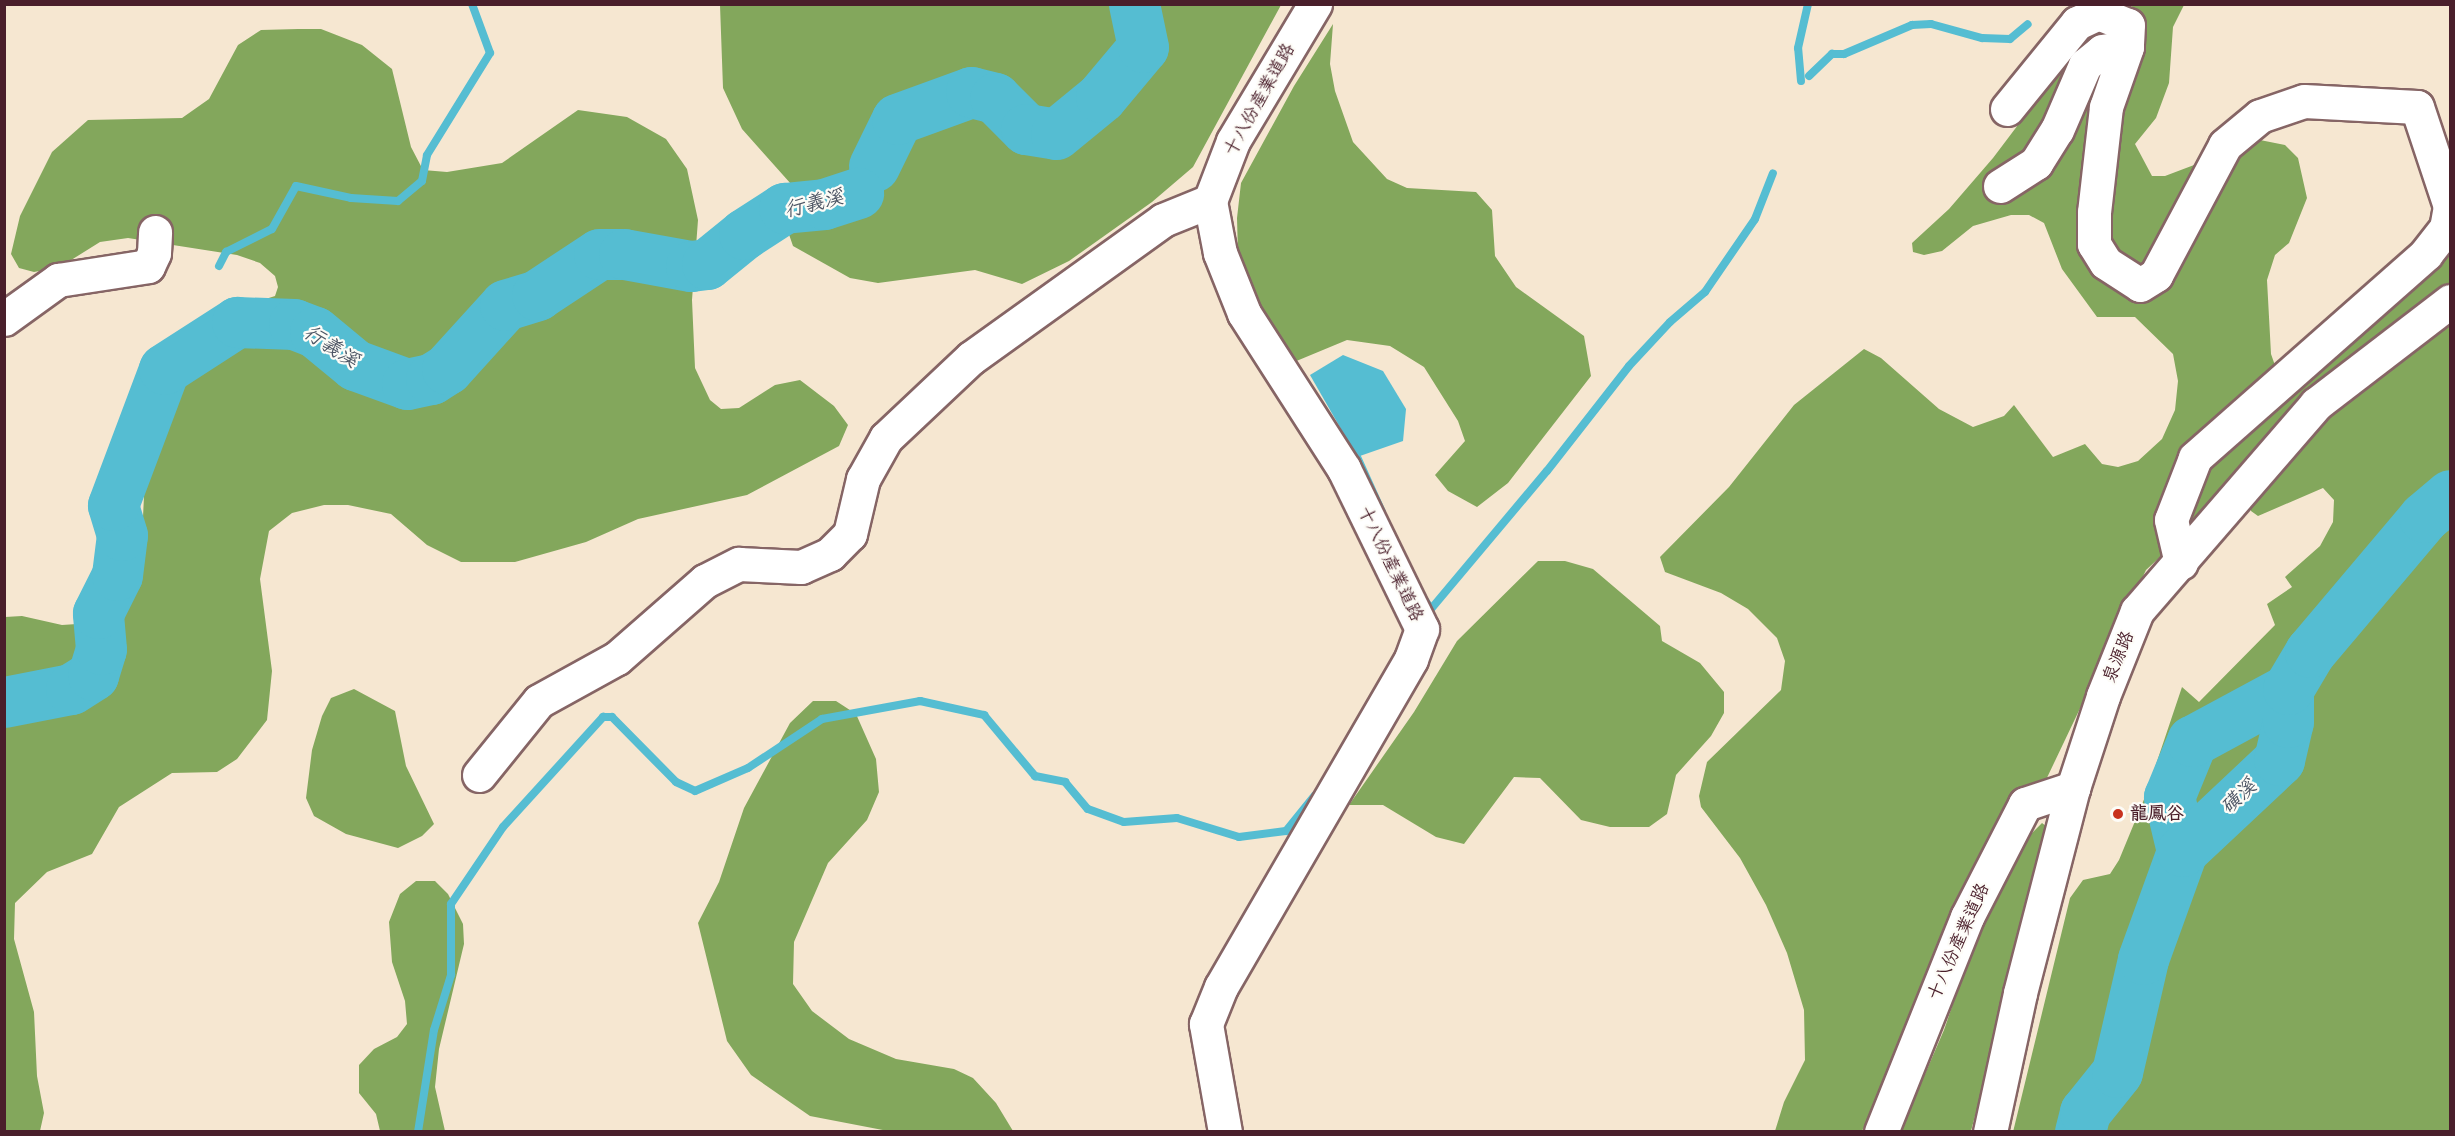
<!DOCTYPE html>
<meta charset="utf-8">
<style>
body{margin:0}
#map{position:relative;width:2455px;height:1136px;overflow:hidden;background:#f6e7d1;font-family:Mynerve,"LXGW WenKai TC",sans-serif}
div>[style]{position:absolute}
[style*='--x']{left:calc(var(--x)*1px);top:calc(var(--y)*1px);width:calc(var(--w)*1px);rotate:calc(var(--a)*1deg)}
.forest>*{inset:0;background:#83a75c}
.water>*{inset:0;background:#55bdd2}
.stream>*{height:8px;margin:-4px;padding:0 4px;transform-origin:4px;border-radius:4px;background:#55bdd2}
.river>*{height:51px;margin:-25.5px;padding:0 25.5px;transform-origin:25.5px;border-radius:25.5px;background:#55bdd2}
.roads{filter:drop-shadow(2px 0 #866565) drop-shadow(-2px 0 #866565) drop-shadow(0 2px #866565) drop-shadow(0 -2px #866565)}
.minor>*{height:33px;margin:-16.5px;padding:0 16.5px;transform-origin:16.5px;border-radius:16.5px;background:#fff}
.dots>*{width:16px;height:16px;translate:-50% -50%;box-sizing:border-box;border:3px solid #fdfcf7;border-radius:50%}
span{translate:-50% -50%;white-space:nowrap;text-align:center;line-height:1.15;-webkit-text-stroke:4.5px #fdfcf7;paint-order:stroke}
.street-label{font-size:18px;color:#4a1f2b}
.poi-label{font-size:18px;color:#4a1f2b;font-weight:700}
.left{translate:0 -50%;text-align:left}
.water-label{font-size:20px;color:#4e5665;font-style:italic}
.frame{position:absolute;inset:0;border:6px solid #4a1f2b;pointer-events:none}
</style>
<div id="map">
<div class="forest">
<i style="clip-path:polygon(720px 5px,720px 4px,1281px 5px,1193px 167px,1152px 202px,1069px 261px,1022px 284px,975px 270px,878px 283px,850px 278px,793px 246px,784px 220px,791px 184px,742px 129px,723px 88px)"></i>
<i style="clip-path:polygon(2134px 5px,2184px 5px,2173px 27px,2169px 83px,2156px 118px,2135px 144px,2152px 176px,2165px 176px,2260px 140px,2285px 145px,2298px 158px,2307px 198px,2289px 243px,2275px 255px,2267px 280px,2271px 354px,2278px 374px,2450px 238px,2450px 288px,2146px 570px,2044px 784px,1862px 1131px,1775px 1131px,1784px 1102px,1805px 1060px,1804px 1010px,1787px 953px,1766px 905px,1740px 858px,1701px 807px,1699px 796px,1707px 762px,1781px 690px,1785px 661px,1777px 638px,1748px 609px,1721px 593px,1665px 572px,1660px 557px,1729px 487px,1794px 405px,1864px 349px,1881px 358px,1939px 409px,1973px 427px,2004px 416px,2014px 405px,2053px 457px,2085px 444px,2102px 464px,2118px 467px,2138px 461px,2162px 439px,2175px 410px,2178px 381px,2173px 354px,2135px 317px,2097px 317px,2062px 269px,2044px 223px,2029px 215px,2011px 215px,1973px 226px,1942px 251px,1924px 255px,1913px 252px,1912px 243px,1949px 209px,1993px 158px,2077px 47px)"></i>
<i style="clip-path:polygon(1333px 24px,1330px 64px,1335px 91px,1353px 142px,1387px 179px,1407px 188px,1476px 192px,1492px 210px,1495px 256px,1516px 287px,1584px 336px,1591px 376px,1508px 483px,1477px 507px,1448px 491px,1435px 475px,1465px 441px,1458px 421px,1424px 367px,1390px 346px,1347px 340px,1294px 362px,1257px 298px,1238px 254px,1237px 218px,1241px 183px,1294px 86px)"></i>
<i style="clip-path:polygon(298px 29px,321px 29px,362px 45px,392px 69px,411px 147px,423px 170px,447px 172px,502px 163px,578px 110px,627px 117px,666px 139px,687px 169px,698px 220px,692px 300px,695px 368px,710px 400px,721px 409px,739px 408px,775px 385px,800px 380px,834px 406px,848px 425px,839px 446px,747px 495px,638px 519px,586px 542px,515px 562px,461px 562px,427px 545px,391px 514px,348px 505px,324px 505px,292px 513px,269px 531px,260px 579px,272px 671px,267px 720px,237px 759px,217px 772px,172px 773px,119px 807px,92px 854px,47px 872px,15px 903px,14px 939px,34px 1012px,37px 1076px,44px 1113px,40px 1131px,5px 1132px,5px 617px,22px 616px,62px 625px,92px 623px,118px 609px,142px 538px,144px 496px,140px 469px,165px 360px,207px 318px,275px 296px,278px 287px,275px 276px,260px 263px,237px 255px,128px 238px,100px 242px,60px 267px,34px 272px,19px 268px,11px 254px,20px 216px,52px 152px,88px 120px,182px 118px,209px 99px,238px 45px,261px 30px)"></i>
<i style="clip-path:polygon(2450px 322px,2450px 1131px,2013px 1132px,2070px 898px,2083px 880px,2110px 874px,2119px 860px,2145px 797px,2182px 687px,2199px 702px,2275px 625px,2267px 604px,2292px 587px,2285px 577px,2320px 546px,2333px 522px,2334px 500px,2323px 488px,2258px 516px,2251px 511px,2251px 499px,2316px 426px,2423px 331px)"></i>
<i style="clip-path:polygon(1538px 561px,1565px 561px,1593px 569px,1660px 626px,1662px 641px,1700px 663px,1724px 692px,1724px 713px,1711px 736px,1676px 775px,1667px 814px,1649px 827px,1610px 827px,1581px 820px,1540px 778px,1514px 777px,1464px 844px,1436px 837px,1383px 805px,1349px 805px,1414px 712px,1457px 641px)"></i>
<i style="clip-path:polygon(354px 689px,395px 711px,406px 766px,434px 824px,422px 836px,398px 848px,346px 834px,314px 816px,306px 798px,312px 750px,322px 716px,331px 698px)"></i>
<i style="clip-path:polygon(813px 701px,836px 701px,856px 714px,876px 759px,879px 792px,867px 820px,828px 863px,794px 942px,793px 984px,812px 1011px,849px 1039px,896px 1059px,954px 1069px,973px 1078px,996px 1103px,1013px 1131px,888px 1131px,810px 1116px,751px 1075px,727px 1041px,698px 923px,719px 882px,744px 808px,790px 723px)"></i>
<i style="clip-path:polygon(2042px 823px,2051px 830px,1971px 1131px,1900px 1132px,1944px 1030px,1983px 916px,2029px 836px)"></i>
<i style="clip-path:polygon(416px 881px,435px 881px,448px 894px,463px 924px,464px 944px,439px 1049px,435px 1087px,445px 1131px,380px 1131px,376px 1114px,359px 1093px,359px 1065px,374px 1049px,397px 1037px,407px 1024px,405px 1001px,392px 962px,389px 922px,400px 894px)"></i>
</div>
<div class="water">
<i style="clip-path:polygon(1343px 355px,1383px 371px,1406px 409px,1403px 441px,1357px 457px,1310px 375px)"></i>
</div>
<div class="stream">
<i style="--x:1809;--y:76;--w:32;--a:-44"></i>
<i style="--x:1832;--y:54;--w:12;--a:0"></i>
<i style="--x:1844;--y:54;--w:74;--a:-23.1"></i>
<i style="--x:1912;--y:25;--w:19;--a:-3"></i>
<i style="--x:1931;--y:24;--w:53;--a:15.4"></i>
<i style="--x:1982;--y:38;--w:28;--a:2"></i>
<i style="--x:2010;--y:39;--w:23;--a:-40"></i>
<i style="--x:1801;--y:81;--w:33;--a:-95"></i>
<i style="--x:1798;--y:48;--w:45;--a:-77.2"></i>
<i style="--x:219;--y:266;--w:16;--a:-63"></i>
<i style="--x:226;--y:252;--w:51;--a:-26.6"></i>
<i style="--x:272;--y:229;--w:49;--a:-60.8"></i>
<i style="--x:296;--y:186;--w:56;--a:12.3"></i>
<i style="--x:351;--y:198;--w:47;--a:3.7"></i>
<i style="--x:398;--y:201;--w:31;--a:-40"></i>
<i style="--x:422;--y:181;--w:26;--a:-79"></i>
<i style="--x:427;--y:155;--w:120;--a:-58.3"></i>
<i style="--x:490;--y:53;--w:52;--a:-110.2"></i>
<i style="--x:1357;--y:457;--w:60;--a:65.6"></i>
<i style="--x:1424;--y:599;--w:12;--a:55"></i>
<i style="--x:1431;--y:609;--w:180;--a:-50"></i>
<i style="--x:1547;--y:471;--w:133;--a:-52"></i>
<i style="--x:1629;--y:366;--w:60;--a:-47"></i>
<i style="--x:1670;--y:322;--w:46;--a:-40.6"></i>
<i style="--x:1705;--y:292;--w:88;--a:-55.6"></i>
<i style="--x:1755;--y:219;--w:49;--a:-68.6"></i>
<i style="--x:418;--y:1132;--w:103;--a:-81.1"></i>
<i style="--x:434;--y:1030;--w:58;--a:-72.8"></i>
<i style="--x:451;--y:975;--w:71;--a:-90"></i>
<i style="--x:451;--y:904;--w:93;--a:-56"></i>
<i style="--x:503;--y:827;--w:149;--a:-47.7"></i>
<i style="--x:603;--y:717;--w:9;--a:0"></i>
<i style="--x:612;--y:717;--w:91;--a:45.4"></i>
<i style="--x:676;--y:782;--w:21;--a:25"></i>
<i style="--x:695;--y:791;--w:58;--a:-23.5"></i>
<i style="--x:748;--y:768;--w:89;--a:-33.5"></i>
<i style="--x:822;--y:719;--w:100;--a:-10.4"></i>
<i style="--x:920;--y:701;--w:66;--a:12.3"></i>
<i style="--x:984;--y:715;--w:80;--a:50.1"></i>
<i style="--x:1035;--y:776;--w:31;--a:11"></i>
<i style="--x:1065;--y:782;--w:35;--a:50"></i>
<i style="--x:1088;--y:809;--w:38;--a:20"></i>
<i style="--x:1124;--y:822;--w:53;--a:-4.3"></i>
<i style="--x:1177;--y:818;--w:65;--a:17"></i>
<i style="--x:1239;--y:837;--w:47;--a:-7.3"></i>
<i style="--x:1286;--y:831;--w:46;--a:-51.1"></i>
</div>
<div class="river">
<i style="--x:874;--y:166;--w:52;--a:-63.9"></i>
<i style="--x:897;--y:119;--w:79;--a:-20"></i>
<i style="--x:971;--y:92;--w:25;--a:14"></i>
<i style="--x:995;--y:98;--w:44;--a:45"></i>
<i style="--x:1026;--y:129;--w:30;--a:9"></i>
<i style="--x:1056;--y:134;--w:58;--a:-39.4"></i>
<i style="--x:1101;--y:97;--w:65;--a:-50"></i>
<i style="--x:1143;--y:47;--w:44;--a:-101.8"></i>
<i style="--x:4;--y:702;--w:68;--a:-11"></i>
<i style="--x:71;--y:689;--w:26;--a:-32"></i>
<i style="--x:93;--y:675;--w:27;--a:-73"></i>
<i style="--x:101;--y:649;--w:36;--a:-95"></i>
<i style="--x:98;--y:613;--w:42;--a:-63.4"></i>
<i style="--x:117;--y:575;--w:40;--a:-82.9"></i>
<i style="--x:122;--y:535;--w:31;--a:-107"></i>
<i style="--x:113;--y:505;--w:145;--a:-69.4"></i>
<i style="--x:164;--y:369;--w:87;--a:-32.8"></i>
<i style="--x:237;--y:322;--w:57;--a:2"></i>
<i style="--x:294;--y:324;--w:22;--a:21"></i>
<i style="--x:315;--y:332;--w:52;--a:39.5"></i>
<i style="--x:355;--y:365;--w:55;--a:20.1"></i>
<i style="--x:407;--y:384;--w:25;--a:-12"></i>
<i style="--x:431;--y:379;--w:19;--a:-32"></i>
<i style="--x:447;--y:369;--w:86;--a:-47.8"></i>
<i style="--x:505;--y:305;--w:34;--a:-17"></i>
<i style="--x:537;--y:295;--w:74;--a:-33.5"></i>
<i style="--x:599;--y:254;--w:25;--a:0"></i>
<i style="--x:624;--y:254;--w:68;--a:10.2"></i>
<i style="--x:691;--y:266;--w:16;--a:-7"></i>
<i style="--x:707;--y:264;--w:48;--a:-39"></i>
<i style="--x:744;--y:234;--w:48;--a:-33"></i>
<i style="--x:784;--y:208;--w:40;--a:-5.7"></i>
<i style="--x:824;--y:204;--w:36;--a:-18"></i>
<i style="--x:2182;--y:851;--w:56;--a:-103.5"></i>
<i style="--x:2169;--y:797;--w:61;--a:-67.7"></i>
<i style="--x:2192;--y:741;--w:109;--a:-28.4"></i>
<i style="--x:2080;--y:1132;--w:21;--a:-76"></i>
<i style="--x:2085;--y:1112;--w:51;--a:-51.3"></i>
<i style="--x:2117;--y:1072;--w:116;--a:-77"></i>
<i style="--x:2143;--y:959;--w:115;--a:-70.1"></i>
<i style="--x:2182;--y:851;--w:133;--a:-43.2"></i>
<i style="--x:2279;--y:760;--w:39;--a:-77"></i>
<i style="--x:2288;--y:722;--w:33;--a:-90"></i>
<i style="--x:2288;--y:689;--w:43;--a:-59.3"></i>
<i style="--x:2310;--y:652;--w:177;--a:-49.8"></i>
<i style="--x:2424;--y:517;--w:34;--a:-40"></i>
</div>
<div class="roads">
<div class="minor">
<i style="--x:2007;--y:109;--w:111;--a:-50.9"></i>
<i style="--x:2077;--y:23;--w:23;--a:-25"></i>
<i style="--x:2098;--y:13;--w:32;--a:22"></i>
<i style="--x:2128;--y:25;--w:22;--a:93"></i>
<i style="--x:2127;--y:47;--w:64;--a:109.3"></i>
<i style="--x:2106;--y:107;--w:106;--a:96.5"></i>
<i style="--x:2094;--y:212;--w:32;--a:90"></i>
<i style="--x:2094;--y:244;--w:22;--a:58"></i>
<i style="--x:2106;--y:263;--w:40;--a:32.9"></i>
<i style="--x:2140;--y:285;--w:19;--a:-32"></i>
<i style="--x:2156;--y:275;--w:147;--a:-62"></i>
<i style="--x:2225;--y:145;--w:45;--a:-39.6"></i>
<i style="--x:2260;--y:116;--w:46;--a:-18.8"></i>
<i style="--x:2304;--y:101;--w:113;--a:3"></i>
<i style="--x:2417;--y:107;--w:104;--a:71.6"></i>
<i style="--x:2450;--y:206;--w:22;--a:100"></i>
<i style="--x:2446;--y:228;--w:33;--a:128"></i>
<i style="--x:2426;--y:254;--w:308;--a:138.6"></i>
<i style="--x:2195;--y:458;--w:66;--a:111.2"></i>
<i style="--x:2171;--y:520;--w:44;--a:76.9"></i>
<i style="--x:2000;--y:186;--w:43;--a:-32.6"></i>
<i style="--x:2036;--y:163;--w:39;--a:-58"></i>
<i style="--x:2057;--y:130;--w:71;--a:-66.7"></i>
<i style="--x:2085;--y:65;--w:22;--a:-39"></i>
<i style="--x:2102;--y:51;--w:25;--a:-9"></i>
<i style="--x:4;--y:319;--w:67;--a:-35.8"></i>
<i style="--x:58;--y:280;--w:91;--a:-8.8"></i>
<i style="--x:148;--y:266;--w:14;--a:-65"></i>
<i style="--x:154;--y:253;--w:21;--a:-87"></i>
<i style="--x:479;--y:775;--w:95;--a:-51"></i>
<i style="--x:539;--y:701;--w:89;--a:-28.9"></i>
<i style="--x:617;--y:658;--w:117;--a:-41.2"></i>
<i style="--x:705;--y:581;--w:38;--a:-27"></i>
<i style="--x:739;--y:564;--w:62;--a:2.8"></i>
<i style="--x:801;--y:567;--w:32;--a:-24"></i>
<i style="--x:830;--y:554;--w:28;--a:-45"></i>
<i style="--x:850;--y:534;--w:57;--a:-76.7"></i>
<i style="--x:863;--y:479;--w:47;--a:-60.7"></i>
<i style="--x:886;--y:438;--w:117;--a:-43.3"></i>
<i style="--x:971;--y:358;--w:236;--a:-35.7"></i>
<i style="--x:1163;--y:220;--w:51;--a:-22"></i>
<i style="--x:1225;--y:1132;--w:110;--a:-100"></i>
<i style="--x:1206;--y:1024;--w:40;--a:-68"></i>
<i style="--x:1221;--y:987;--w:379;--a:-59.9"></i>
<i style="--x:1411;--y:659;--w:32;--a:-70"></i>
<i style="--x:1422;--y:629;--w:178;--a:-116"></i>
<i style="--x:1344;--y:469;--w:185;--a:-122.7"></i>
<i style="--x:1244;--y:313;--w:65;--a:-111.8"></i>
<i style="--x:1220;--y:253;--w:53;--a:-100.9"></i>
<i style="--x:1210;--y:201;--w:64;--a:-69"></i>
<i style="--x:1233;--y:141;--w:160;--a:-59.1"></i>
<i style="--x:1881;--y:1132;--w:232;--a:-68.2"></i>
<i style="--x:1967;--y:917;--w:127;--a:-62.8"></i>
<i style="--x:2025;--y:804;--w:51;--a:-18.4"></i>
<i style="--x:1990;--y:1132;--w:142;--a:-77.8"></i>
<i style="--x:2020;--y:993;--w:212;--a:-75.5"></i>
<i style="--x:2073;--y:788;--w:97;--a:-71.9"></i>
<i style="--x:2103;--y:696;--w:92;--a:-68.2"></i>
<i style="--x:2137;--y:611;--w:274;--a:-49.1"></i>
<i style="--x:2316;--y:404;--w:169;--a:-37.5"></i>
</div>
</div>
<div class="dots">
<i style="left:2118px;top:814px;background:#c8321e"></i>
</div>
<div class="street-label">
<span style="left:1260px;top:100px;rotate:-61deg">十八份產業道路</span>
<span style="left:1390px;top:564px;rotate:64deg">十八份產業道路</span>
<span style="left:2119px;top:657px;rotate:-68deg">泉源路</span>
<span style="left:1959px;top:942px;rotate:-66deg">十八份產業道路</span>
</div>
<div class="poi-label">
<span class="left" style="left:2130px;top:814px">龍鳳谷</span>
</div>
<div class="water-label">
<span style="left:814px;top:204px;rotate:-14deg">行義溪</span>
<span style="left:331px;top:347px;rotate:33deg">行義溪</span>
<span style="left:2239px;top:797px;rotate:-43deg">磺溪</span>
</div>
<div class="frame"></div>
</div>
